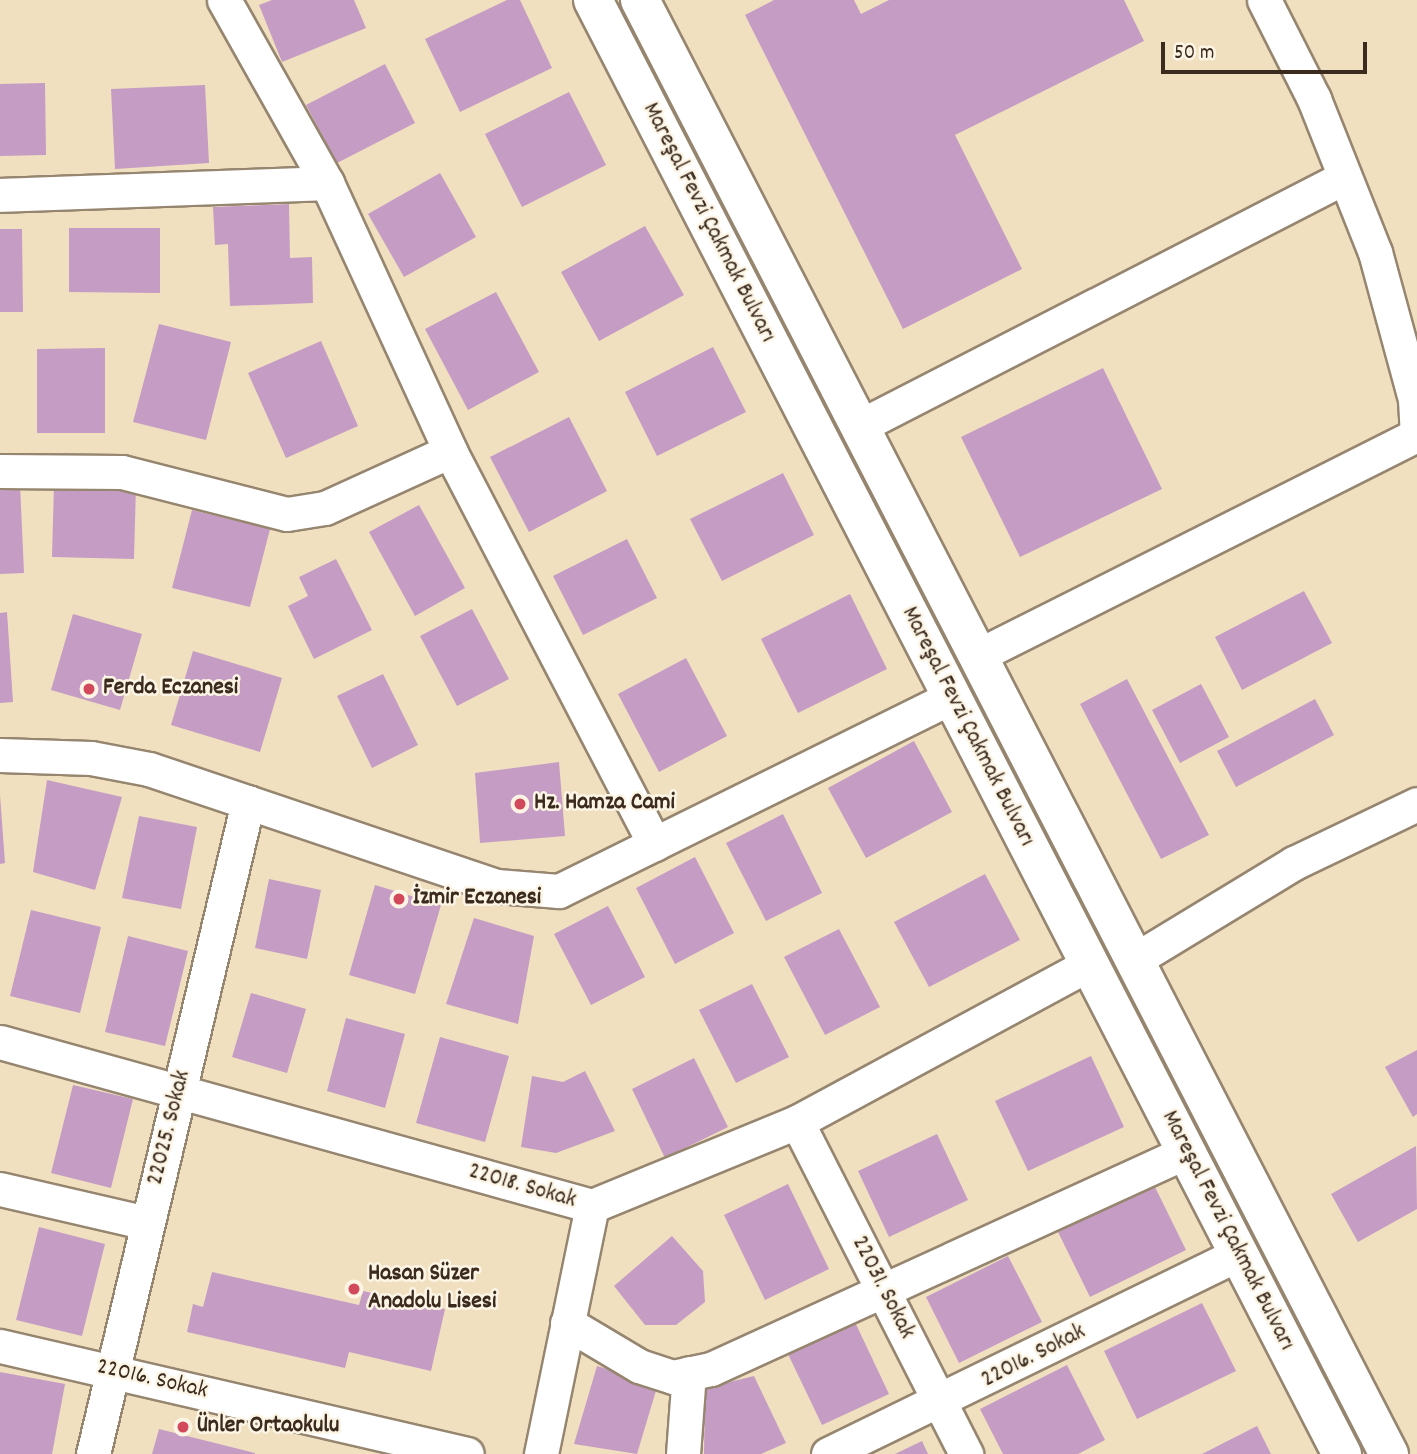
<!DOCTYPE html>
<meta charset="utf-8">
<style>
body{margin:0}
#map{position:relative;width:1417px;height:1454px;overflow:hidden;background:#f0e0c0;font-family:Dekko,sans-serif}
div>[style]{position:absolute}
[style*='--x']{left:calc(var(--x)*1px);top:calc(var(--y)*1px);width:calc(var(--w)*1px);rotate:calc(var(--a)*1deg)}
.building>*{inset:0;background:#c59cc3}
.roads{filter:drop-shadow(2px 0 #96856f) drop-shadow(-2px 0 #96856f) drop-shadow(0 2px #96856f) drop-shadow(0 -2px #96856f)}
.street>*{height:33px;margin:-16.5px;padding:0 16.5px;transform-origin:16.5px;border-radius:16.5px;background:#fff}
.primary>*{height:38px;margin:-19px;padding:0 19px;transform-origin:19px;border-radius:19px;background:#fff}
.dots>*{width:19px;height:19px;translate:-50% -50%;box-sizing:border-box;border:4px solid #fcf5e5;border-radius:50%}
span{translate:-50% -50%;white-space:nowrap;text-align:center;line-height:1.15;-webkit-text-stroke:5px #fcf5e5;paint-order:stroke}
.street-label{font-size:24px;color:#3b2a1e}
.poi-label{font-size:24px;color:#3b2a1e;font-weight:700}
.left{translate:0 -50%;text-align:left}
.scale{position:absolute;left:1161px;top:42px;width:206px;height:32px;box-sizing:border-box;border:4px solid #3b2a1e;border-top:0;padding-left:9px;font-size:21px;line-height:24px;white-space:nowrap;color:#3b2a1e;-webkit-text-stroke:5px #fcf5e5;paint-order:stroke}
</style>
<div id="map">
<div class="building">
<i style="clip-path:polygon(272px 0,354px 0,366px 28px,282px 62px,259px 5px)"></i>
<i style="clip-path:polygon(507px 0,520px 0,552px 68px,460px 112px,425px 39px)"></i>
<i style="clip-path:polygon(774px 0,854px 0,861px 14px,889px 0,1124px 0,1144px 41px,955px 135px,1022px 269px,903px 329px,745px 15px)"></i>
<i style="clip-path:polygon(385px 64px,415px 123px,337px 163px,306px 105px)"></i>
<i style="clip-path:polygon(45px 83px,46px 155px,0 156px,0 84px)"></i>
<i style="clip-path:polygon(205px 85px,209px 163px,115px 169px,111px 89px)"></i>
<i style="clip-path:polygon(569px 92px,606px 165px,522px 207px,485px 134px)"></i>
<i style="clip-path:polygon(440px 173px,476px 237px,404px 277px,368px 214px)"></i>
<i style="clip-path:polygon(289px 204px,290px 258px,312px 257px,313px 303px,230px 306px,228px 244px,215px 245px,213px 207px)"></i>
<i style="clip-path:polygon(645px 226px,684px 295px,599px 341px,561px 272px)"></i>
<i style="clip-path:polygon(69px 228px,160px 228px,160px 293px,69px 292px)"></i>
<i style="clip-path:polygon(0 229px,22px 229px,23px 312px,0 312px)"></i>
<i style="clip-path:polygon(496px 292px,539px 372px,468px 410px,425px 329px)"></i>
<i style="clip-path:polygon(159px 324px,231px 342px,206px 440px,133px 422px)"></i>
<i style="clip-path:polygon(321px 341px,358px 426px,286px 458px,248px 373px)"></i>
<i style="clip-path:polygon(713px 347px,746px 412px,657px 456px,625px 392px)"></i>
<i style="clip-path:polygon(105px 348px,105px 433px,37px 433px,37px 349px)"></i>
<i style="clip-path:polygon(1103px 368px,1162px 489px,1020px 557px,961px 437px)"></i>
<i style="clip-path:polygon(569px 417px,607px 491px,529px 532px,490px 457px)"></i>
<i style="clip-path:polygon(783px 473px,814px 535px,722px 581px,690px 519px)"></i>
<i style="clip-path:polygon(20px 484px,24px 573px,0 574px,0 485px)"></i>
<i style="clip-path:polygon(54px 484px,136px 486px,134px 559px,52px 557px)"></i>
<i style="clip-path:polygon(419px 505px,465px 588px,415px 616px,369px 532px)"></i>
<i style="clip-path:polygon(192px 510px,270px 529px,250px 607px,172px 588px)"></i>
<i style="clip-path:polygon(627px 539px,657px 598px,583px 635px,553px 576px)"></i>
<i style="clip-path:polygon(336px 559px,372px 630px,314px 659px,288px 606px,308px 596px,299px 577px)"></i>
<i style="clip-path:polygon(1304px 591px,1332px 643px,1242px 690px,1215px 637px)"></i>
<i style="clip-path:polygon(850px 594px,887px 669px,798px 713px,761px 639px)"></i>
<i style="clip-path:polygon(472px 609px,509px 679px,457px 706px,420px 636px)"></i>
<i style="clip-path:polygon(7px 612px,13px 702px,0 703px,0 613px)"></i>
<i style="clip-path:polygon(73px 614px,142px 634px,120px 710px,51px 690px)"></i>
<i style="clip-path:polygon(193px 651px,282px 678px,260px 752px,171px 725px)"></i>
<i style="clip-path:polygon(686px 658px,727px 736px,659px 772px,618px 694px)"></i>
<i style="clip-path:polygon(383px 674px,418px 745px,372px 768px,337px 696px)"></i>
<i style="clip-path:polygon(1127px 679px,1209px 835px,1161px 859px,1080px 704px)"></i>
<i style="clip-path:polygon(1201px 684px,1229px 737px,1180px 763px,1152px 710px)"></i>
<i style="clip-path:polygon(1315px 699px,1334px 735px,1236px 787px,1217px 751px)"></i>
<i style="clip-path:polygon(914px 741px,952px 812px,866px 858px,828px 788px)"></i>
<i style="clip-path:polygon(559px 762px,565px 836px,480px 843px,475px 773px)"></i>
<i style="clip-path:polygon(47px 780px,122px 797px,95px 890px,33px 872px)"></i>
<i style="clip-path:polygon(0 795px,5px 863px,0 864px)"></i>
<i style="clip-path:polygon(783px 814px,822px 893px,766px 921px,726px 843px)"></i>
<i style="clip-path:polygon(139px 816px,197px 827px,181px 909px,122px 898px)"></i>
<i style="clip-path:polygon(695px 857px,734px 933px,675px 964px,636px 888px)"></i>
<i style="clip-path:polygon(985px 874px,1020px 940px,929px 987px,894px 922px)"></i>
<i style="clip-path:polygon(269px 879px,321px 890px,307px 959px,255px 948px)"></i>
<i style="clip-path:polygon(375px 885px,441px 905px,415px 994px,349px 975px)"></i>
<i style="clip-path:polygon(608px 906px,645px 977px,591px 1005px,554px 934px)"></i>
<i style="clip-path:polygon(31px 910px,101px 927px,80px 1013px,10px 996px)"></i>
<i style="clip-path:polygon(474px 918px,534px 936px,518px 1024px,446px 1004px)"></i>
<i style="clip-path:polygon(839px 929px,880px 1007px,825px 1035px,784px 957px)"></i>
<i style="clip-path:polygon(128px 936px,188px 951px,165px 1046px,105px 1032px)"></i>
<i style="clip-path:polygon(752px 984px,789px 1057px,736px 1083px,699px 1010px)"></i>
<i style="clip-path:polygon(251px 993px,306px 1009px,287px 1073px,232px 1057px)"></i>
<i style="clip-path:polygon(346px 1018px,405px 1034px,385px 1108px,327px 1091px)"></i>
<i style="clip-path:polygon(440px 1037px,509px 1056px,485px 1142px,416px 1123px)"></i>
<i style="clip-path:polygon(1417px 1050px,1417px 1114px,1413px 1117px,1385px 1067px)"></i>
<i style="clip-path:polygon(1091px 1056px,1124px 1127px,1028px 1171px,995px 1101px)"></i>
<i style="clip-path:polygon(694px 1058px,728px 1127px,665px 1158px,632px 1089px)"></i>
<i style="clip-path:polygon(585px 1071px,615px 1131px,556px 1153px,521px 1147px,532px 1076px,563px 1082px)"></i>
<i style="clip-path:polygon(73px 1085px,133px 1099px,111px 1188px,51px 1173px)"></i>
<i style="clip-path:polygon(937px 1134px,968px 1200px,889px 1237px,858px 1171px)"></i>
<i style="clip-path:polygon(1416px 1146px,1417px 1209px,1358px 1242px,1331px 1194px)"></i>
<i style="clip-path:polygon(788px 1184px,829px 1269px,765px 1300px,724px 1215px)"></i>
<i style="clip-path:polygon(1154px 1185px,1186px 1250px,1090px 1297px,1058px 1232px)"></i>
<i style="clip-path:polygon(39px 1227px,105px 1244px,82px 1336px,16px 1320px)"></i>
<i style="clip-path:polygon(672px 1236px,703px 1271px,705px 1302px,676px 1325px,645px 1325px,614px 1286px)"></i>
<i style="clip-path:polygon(1008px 1256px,1042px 1322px,959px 1363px,926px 1297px)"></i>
<i style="clip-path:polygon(212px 1272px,359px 1305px,363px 1291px,445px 1309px,431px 1371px,349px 1352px,345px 1368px,187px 1332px,193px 1304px,203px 1307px)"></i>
<i style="clip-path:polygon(1202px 1303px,1236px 1371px,1137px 1419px,1104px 1351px)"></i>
<i style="clip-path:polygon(854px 1320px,889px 1394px,822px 1425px,787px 1352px)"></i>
<i style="clip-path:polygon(1067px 1365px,1105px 1440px,1078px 1454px,1003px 1454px,980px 1409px)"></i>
<i style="clip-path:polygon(597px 1366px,658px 1384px,637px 1454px,574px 1444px)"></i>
<i style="clip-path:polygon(0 1372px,65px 1384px,52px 1454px,0 1454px)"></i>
<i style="clip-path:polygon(754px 1376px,786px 1443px,761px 1454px,704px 1454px,705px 1388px)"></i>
<i style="clip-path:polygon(1257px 1426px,1271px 1454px,1202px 1454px)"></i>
<i style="clip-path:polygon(159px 1429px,255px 1453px,255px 1454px,152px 1454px)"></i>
<i style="clip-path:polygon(922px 1441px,928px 1454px,895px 1454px)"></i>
</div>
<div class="roads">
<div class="street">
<i style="--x:224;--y:0;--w:210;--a:60.6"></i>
<i style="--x:327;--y:183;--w:295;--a:65.3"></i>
<i style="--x:450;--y:451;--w:443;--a:62.5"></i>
<i style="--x:1264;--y:0;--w:111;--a:63.2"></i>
<i style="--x:1314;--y:99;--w:165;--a:68.3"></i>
<i style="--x:1375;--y:252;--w:152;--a:74.8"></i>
<i style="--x:1415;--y:399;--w:35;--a:87"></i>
<i style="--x:0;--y:195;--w:327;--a:-2.1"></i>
<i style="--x:858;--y:427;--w:547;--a:-27.17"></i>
<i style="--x:0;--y:471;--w:122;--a:0.5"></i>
<i style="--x:122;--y:472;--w:170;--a:14.3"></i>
<i style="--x:287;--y:514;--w:38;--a:-9"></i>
<i style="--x:325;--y:508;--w:137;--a:-24.5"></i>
<i style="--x:977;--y:656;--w:492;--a:-26.7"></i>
<i style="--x:0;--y:755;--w:91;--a:1.9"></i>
<i style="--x:91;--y:758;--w:59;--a:10.7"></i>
<i style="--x:149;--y:769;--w:367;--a:18.6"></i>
<i style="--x:497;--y:886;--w:62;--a:4.6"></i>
<i style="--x:559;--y:891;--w:438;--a:-26.3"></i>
<i style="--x:1136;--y:959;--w:185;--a:-31.3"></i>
<i style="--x:1294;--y:863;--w:136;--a:-25.6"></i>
<i style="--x:0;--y:1042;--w:614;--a:15.48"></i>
<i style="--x:592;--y:1206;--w:222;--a:-22.3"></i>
<i style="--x:797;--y:1122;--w:332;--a:-28.4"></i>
<i style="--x:797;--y:1122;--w:373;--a:63"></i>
<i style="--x:0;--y:1189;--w:151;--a:13"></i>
<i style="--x:567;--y:1323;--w:84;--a:30.8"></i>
<i style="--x:639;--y:1366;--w:36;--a:18"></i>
<i style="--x:673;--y:1377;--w:39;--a:-12"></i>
<i style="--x:711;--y:1369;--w:522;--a:-24.55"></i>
<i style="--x:0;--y:1346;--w:479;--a:13"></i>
<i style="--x:93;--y:1454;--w:670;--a:-76.63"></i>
<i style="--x:541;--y:1454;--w:253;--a:-78.4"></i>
<i style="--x:683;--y:1454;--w:81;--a:-85.8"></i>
<i style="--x:828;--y:1454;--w:456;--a:-26"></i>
</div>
<div class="primary">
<i style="--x:593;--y:0;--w:1636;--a:62.75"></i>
<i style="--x:640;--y:0;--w:1636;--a:62.75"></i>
</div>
</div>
<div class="dots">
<i style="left:89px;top:689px;background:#d1495b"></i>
<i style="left:520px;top:804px;background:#d1495b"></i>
<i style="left:399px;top:899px;background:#d1495b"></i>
<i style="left:354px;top:1289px;background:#d1495b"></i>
<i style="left:183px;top:1427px;background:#d1495b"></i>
</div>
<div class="street-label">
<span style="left:708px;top:223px;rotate:63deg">Mareşal Fevzi Çakmak Bulvarı</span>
<span style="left:967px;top:727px;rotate:63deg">Mareşal Fevzi Çakmak Bulvarı</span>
<span style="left:170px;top:1128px;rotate:-76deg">22025. Sokak</span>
<span style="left:522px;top:1187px;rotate:16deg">22018. Sokak</span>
<span style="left:1227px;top:1231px;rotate:63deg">Mareşal Fevzi Çakmak Bulvarı</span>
<span style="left:882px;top:1288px;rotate:63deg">22031. Sokak</span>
<span style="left:1034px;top:1357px;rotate:-27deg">22016. Sokak</span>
<span style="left:152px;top:1380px;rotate:13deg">22016. Sokak</span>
</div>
<div class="poi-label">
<span class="left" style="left:103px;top:689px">Ferda Eczanesi</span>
<span class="left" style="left:534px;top:804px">Hz. Hamza Cami</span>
<span class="left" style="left:413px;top:899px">İzmir Eczanesi</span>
<span class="left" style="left:368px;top:1289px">Hasan Süzer<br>Anadolu Lisesi</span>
<span class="left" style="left:197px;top:1427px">Ünler Ortaokulu</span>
</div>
<div class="scale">50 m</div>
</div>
